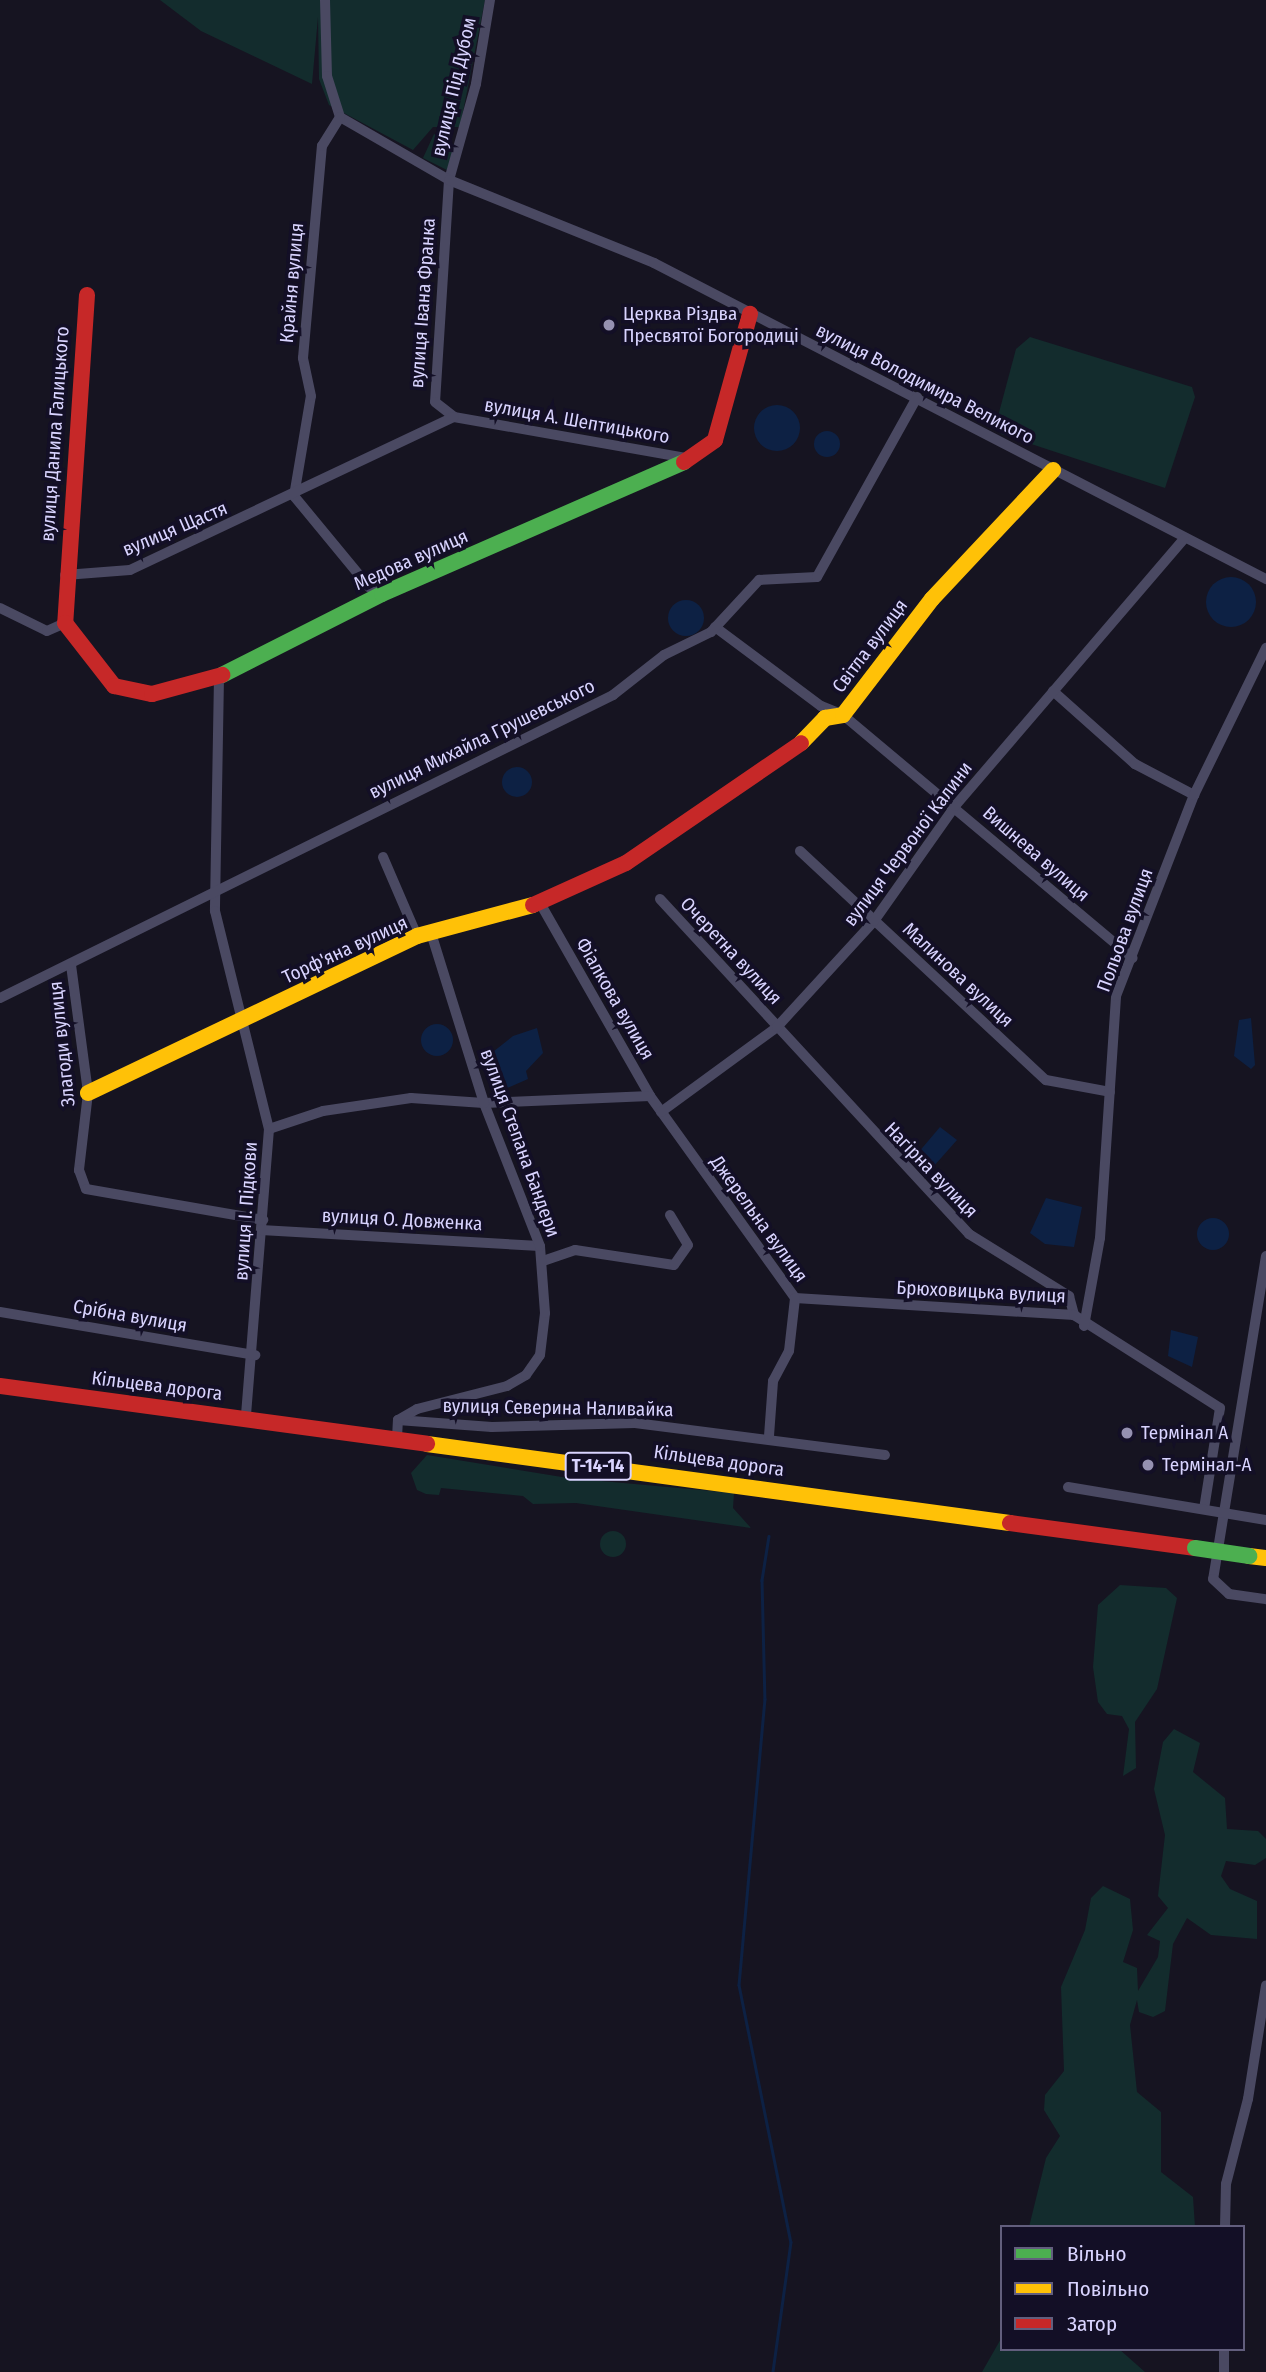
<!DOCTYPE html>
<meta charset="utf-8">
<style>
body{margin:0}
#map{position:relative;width:1266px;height:2372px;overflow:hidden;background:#161421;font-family:"Fira Sans Condensed",sans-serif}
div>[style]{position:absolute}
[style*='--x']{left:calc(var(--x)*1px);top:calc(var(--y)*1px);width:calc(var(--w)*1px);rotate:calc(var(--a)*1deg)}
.green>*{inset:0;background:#132c2d}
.round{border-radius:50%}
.water>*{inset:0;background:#0d2144}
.stream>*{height:2.5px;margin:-1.25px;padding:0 1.25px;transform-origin:1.25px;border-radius:1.25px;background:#0d2144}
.street>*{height:10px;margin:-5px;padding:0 5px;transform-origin:5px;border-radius:5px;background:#4a4962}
.fast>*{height:16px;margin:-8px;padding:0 8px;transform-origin:8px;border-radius:8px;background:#4caf50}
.slow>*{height:16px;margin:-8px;padding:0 8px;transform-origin:8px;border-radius:8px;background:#ffc107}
.jam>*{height:16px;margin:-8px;padding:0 8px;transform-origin:8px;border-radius:8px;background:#c62828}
.fast-bridge>*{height:16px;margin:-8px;padding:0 8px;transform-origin:8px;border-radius:8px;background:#4caf50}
.dots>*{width:19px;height:19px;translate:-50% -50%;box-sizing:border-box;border:4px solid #130f26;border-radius:50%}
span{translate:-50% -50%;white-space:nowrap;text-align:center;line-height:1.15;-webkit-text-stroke:7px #130f26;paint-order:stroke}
.shield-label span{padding:2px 5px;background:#130f26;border:2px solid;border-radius:5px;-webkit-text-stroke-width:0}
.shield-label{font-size:18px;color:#d9d4ff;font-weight:700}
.street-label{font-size:19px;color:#d9d4ff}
.poi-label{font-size:19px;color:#d9d4ff}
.left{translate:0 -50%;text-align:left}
.legend{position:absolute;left:1000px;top:2225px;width:245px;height:126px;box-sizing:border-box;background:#130f26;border:2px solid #625e7d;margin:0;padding:9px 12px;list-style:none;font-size:21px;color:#d9d4ff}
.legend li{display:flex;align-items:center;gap:14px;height:35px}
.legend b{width:35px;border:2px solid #625e7d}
</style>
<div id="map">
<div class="green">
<i style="clip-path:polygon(160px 0,485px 0,460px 127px,433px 127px,413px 150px,329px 105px,319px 79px,318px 17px,312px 84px,201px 31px)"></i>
<i style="clip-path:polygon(434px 134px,456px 146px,447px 170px,423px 158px)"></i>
<i style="clip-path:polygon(1030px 337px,1192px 387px,1195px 397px,1165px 488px,1001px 434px,997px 420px,1016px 349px)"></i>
<i style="clip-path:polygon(427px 1455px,568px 1478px,734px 1493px,733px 1508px,751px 1528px,576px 1503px,533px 1504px,523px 1496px,441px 1488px,439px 1495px,426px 1494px,417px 1490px,411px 1473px)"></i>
<i class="round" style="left:600px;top:1531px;width:26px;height:26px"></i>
<i style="clip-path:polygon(1120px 1585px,1166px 1588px,1177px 1598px,1157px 1689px,1135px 1722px,1136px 1768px,1123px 1776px,1129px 1729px,1122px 1716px,1107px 1714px,1098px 1702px,1093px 1667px,1098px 1605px)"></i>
<i style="clip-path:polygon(1174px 1729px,1200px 1743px,1193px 1772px,1225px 1798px,1227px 1829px,1258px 1831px,1266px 1839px,1266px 1858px,1255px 1865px,1226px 1861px,1221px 1876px,1230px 1889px,1257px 1901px,1257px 1939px,1211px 1935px,1187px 1918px,1173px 1944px,1165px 2011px,1153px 2017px,1139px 2012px,1137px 2000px,1130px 2025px,1137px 2092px,1161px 2112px,1161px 2172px,1193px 2197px,1195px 2227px,1029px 2227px,1046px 2158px,1060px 2136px,1044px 2110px,1045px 2095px,1064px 2071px,1061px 1987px,1085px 1930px,1091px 1898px,1103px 1886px,1130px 1899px,1133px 1930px,1123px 1962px,1137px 1968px,1138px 1991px,1158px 1957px,1160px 1941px,1147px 1935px,1168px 1908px,1158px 1896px,1165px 1835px,1154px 1789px,1163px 1742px)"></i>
<i style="clip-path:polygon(1002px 2337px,1002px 2349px,1119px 2349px,1145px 2372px,982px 2372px)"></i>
</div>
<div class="water">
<i class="round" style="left:754px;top:405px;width:46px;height:46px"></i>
<i class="round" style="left:814px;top:431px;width:26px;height:26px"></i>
<i class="round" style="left:1206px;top:577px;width:50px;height:50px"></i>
<i class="round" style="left:668px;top:600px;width:36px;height:36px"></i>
<i class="round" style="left:502px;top:767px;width:30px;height:30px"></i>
<i style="clip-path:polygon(1251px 1018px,1255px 1065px,1251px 1069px,1234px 1056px,1239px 1020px)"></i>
<i class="round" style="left:421px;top:1024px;width:32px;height:32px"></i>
<i style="clip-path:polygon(537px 1028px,543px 1053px,526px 1071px,528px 1079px,498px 1092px,490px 1077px,489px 1055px,513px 1036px)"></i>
<i style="clip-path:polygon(940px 1127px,957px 1140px,926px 1175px,912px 1160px)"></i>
<i style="clip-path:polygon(1046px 1198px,1082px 1207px,1074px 1247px,1045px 1244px,1030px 1233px)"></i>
<i class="round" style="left:1197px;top:1218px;width:32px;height:32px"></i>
<i style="clip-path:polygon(1171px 1330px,1198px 1337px,1192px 1367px,1168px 1356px)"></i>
</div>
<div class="stream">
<i style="--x:769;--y:1536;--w:45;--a:99"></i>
<i style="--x:762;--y:1580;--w:119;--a:88.6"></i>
<i style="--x:765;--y:1699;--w:287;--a:95.2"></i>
<i style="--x:739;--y:1985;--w:262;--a:78.6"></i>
<i style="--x:791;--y:2242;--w:131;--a:97.9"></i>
</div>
<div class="street">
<i style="--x:325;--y:0;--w:76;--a:88.5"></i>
<i style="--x:327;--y:76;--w:43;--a:72.4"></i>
<i style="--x:490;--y:0;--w:85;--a:99.5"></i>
<i style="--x:476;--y:84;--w:100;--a:105.7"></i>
<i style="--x:449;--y:180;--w:222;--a:93.6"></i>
<i style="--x:435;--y:402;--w:24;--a:38"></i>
<i style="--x:454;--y:417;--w:241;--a:10"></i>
<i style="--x:340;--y:117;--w:126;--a:30"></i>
<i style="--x:449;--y:180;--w:221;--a:22"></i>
<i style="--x:654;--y:263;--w:689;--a:27.31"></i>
<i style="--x:294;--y:496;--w:101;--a:-80.4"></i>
<i style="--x:311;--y:396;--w:39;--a:-102"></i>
<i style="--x:303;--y:358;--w:213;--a:-84.9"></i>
<i style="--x:322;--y:146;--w:34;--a:-58"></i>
<i style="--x:294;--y:496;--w:118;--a:50.5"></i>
<i style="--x:369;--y:587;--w:15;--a:28"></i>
<i style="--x:65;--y:575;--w:65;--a:-4.4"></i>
<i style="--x:130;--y:570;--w:358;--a:-25.3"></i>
<i style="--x:0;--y:608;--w:52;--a:26.1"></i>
<i style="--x:47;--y:631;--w:20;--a:-24"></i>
<i style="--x:715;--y:627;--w:132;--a:36.7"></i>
<i style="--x:821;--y:706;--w:24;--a:22"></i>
<i style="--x:843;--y:715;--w:378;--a:40"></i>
<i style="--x:219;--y:677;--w:234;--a:91"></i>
<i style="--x:215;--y:911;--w:225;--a:76.1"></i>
<i style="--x:269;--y:1129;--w:290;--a:94.6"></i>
<i style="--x:1053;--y:691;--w:110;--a:41.7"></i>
<i style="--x:1135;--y:764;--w:67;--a:27.7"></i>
<i style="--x:800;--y:851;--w:336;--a:43"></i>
<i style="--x:1046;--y:1080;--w:65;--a:10.6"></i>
<i style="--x:383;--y:857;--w:86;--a:66.7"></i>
<i style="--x:660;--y:899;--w:456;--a:47.3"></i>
<i style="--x:969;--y:1234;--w:118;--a:31.8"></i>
<i style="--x:1069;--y:1296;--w:20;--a:75"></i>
<i style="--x:540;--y:903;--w:222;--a:60.3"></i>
<i style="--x:650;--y:1096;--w:249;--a:54.3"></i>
<i style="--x:71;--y:965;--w:129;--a:82.4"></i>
<i style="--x:88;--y:1093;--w:78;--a:96.7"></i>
<i style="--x:79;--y:1170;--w:20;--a:70"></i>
<i style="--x:86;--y:1189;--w:180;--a:9.9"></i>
<i style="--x:0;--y:998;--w:684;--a:-26.3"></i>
<i style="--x:613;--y:695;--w:65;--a:-38.1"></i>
<i style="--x:664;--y:655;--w:52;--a:-26.1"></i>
<i style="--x:711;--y:632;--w:71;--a:-47.3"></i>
<i style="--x:759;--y:580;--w:58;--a:-3"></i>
<i style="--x:817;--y:577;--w:206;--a:-60.9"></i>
<i style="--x:661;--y:1112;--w:144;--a:-36.2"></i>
<i style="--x:777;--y:1027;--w:144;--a:-47.5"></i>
<i style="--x:874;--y:921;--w:141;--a:-54.8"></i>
<i style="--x:955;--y:806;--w:352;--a:-49.4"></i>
<i style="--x:269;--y:1129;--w:57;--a:-18.4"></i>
<i style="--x:323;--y:1111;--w:89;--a:-8.4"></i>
<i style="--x:411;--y:1098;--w:73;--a:3.9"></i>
<i style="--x:484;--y:1103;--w:166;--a:-2.4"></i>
<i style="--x:261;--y:1230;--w:279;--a:3.3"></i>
<i style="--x:1266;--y:1256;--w:327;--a:99.3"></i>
<i style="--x:1213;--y:1579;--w:22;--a:43"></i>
<i style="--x:1229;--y:1594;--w:37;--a:8"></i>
<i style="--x:543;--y:1261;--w:34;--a:-19"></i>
<i style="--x:575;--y:1250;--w:100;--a:8.6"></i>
<i style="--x:674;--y:1265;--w:24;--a:-55"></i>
<i style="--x:688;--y:1245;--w:35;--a:-121"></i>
<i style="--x:795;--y:1298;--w:280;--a:3.5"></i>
<i style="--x:1074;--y:1315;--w:173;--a:32.5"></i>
<i style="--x:1220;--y:1408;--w:102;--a:99"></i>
<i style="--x:0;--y:1312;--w:259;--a:9.6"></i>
<i style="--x:1084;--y:1326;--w:89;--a:-79.7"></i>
<i style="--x:1100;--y:1238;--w:243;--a:-86.2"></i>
<i style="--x:1116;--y:996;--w:216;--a:-68.8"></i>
<i style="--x:1194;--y:795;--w:164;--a:-63.9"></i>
<i style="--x:398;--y:1420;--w:94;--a:4.3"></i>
<i style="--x:492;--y:1427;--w:143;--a:-1.6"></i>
<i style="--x:635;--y:1423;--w:252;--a:7.3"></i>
<i style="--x:769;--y:1436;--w:55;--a:-85.8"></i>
<i style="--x:773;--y:1381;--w:34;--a:-62"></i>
<i style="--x:789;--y:1351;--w:53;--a:-83.5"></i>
<i style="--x:397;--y:1438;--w:18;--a:-87"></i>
<i style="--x:398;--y:1420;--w:22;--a:-30"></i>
<i style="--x:417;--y:1409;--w:93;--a:-14.3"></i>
<i style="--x:507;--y:1386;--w:22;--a:-30"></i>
<i style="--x:526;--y:1375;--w:24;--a:-55"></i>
<i style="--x:540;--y:1355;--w:42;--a:-83.2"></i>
<i style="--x:545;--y:1313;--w:67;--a:-94.3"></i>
<i style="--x:540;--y:1246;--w:154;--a:-111.4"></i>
<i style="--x:484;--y:1103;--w:175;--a:-107.3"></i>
<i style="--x:1068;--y:1487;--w:201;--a:9.5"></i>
<i style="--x:1225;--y:2227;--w:43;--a:-88.7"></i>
<i style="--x:1226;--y:2184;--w:88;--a:-75.5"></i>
<i style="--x:1248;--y:2099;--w:115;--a:-81"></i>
<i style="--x:1224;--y:2372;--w:23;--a:-90"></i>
</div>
<div class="fast">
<i style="--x:222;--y:675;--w:179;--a:-26.9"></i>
<i style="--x:382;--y:594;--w:330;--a:-23.6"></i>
</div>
<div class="slow">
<i style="--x:801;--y:743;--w:35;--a:-46"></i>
<i style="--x:825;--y:718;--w:18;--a:-9"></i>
<i style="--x:843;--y:715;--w:146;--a:-52.5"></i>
<i style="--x:932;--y:599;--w:177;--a:-46.8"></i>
<i style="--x:88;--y:1093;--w:365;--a:-25.5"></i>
<i style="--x:417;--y:936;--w:120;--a:-15"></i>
<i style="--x:427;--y:1444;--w:588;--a:7.72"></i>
<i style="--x:1249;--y:1556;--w:17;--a:7"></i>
</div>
<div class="jam">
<i style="--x:87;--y:295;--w:329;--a:93.8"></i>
<i style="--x:65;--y:623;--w:80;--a:52.1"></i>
<i style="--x:114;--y:686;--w:39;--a:12"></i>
<i style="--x:152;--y:694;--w:73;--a:-15.2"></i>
<i style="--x:684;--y:462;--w:38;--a:-35"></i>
<i style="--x:715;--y:440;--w:131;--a:-74.5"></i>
<i style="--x:533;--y:905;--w:102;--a:-24.3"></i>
<i style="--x:626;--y:863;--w:212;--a:-34.4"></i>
<i style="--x:0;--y:1386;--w:431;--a:7.7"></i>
<i style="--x:1010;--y:1523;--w:187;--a:7.7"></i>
</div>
<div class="fast-bridge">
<i style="--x:1195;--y:1548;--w:55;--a:8.4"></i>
</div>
<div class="dots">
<i style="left:609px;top:325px;background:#9591b1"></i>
<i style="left:1127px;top:1433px;background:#9591b1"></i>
<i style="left:1148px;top:1465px;background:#9591b1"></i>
</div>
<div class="shield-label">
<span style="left:598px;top:1466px">Т-14-14</span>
</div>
<div class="street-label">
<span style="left:454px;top:87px;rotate:-77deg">вулиця Під Дубом</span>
<span style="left:292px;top:283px;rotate:-85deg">Крайня вулиця</span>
<span style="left:423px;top:303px;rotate:-86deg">вулиця Івана Франка</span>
<span style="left:925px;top:384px;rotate:27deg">вулиця Володимира Великого</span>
<span style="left:577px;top:421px;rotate:10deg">вулиця А. Шептицького</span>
<span style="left:55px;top:434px;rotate:-86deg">вулиця Данила Галицького</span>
<span style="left:175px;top:529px;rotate:-23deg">вулиця Щастя</span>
<span style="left:411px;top:560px;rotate:-24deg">Медова вулиця</span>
<span style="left:870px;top:646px;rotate:-53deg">Світла вулиця</span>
<span style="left:482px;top:739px;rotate:-26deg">вулиця Михайла Грушевського</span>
<span style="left:908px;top:844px;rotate:-53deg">вулиця Червоної Калини</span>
<span style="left:1036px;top:854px;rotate:41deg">Вишнева вулиця</span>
<span style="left:1125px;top:930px;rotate:-70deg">Польова вулиця</span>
<span style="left:345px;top:950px;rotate:-25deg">Торф'яна вулиця</span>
<span style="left:731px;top:951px;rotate:47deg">Очеретна вулиця</span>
<span style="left:958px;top:975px;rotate:43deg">Малинова вулиця</span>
<span style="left:615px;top:999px;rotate:60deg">Фіалкова вулиця</span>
<span style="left:62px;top:1044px;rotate:-96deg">Злагоди вулиця</span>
<span style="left:520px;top:1143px;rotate:70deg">вулиця Степана Бандери</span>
<span style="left:931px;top:1170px;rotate:46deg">Нагірна вулиця</span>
<span style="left:246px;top:1211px;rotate:-86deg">вулиця І. Підкови</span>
<span style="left:759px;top:1219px;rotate:54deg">Джерельна вулиця</span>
<span style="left:402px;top:1220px;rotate:3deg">вулиця О. Довженка</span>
<span style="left:981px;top:1292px;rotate:3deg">Брюховицька вулиця</span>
<span style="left:130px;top:1316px;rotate:10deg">Срібна вулиця</span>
<span style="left:157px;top:1386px;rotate:7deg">Кільцева дорога</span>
<span style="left:558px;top:1408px;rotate:1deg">вулиця Северина Наливайка</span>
<span style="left:719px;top:1461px;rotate:8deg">Кільцева дорога</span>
</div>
<div class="poi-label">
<span class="left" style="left:623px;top:325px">Церква Різдва<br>Пресвятої Богородиці</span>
<span class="left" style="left:1141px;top:1433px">Термінал А</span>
<span class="left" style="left:1162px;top:1465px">Термінал-А</span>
</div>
<ul class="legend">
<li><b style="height:9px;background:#4caf50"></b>Вільно</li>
<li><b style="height:9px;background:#ffc107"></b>Повільно</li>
<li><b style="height:9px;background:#c62828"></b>Затор</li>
</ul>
</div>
